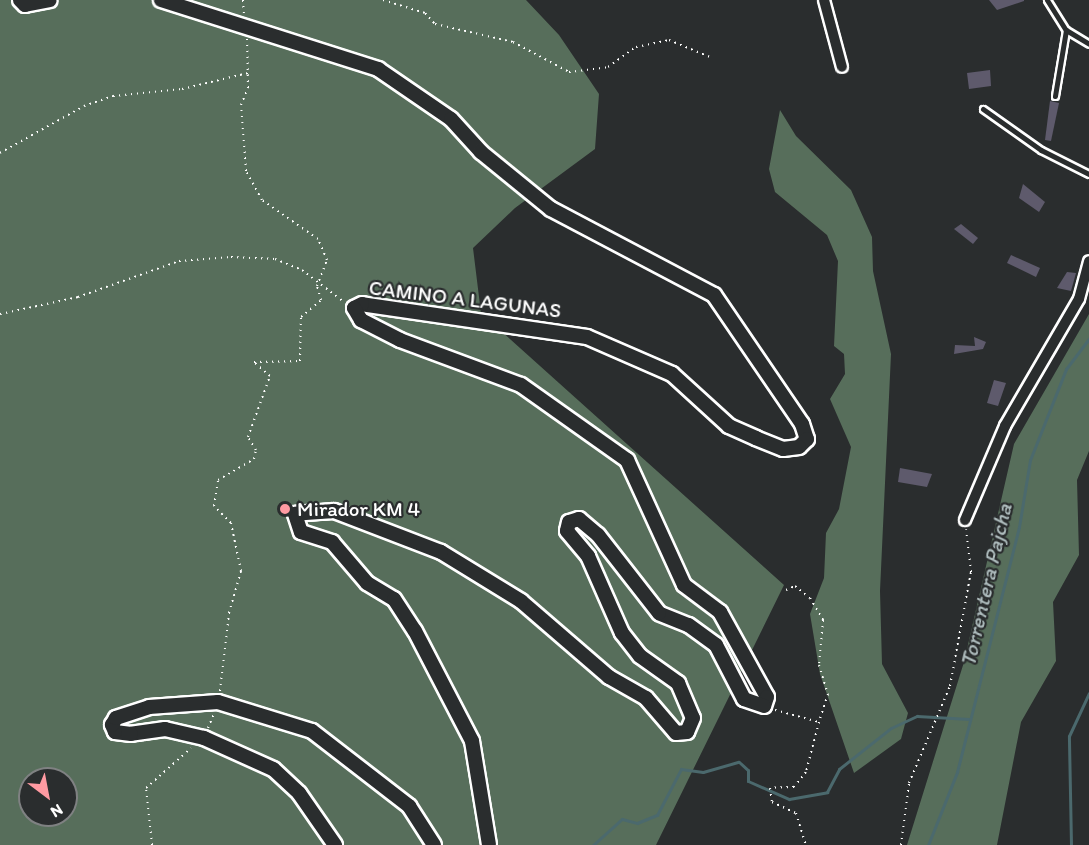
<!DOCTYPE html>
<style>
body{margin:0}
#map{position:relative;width:1089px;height:845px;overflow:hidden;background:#2a2d2e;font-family:Itim,sans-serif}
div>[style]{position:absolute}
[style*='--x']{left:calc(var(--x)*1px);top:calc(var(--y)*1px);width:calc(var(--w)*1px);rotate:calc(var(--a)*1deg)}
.green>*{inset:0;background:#576e5b}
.stream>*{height:3px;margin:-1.5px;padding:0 1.5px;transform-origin:1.5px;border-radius:1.5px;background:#4b696d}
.building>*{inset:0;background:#5e5a6c}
.path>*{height:2px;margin-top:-1px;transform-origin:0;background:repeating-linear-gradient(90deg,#fff 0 1.5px,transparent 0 6px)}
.roads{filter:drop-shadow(2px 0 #fff) drop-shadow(-2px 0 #fff) drop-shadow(0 2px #fff) drop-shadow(0 -2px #fff)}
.service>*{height:5px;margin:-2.5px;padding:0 2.5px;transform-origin:2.5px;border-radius:2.5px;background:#2a2d2e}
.minor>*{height:10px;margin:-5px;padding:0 5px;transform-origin:5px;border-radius:5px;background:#2a2d2e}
.tertiary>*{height:14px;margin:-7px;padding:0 7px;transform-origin:7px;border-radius:7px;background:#2a2d2e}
.dots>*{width:16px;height:16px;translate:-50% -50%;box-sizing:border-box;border:3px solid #2a2d2e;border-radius:50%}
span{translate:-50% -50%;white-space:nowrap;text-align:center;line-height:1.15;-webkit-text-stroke:4.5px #2a2d2e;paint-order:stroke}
.street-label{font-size:21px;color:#fff}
.poi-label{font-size:21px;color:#fff}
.left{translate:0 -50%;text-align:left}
.water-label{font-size:22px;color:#aebcbd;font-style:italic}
.north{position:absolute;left:18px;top:767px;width:60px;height:60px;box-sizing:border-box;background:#2a2d2e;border:2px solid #7f8182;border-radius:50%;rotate:148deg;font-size:16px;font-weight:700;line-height:24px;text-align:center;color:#fff}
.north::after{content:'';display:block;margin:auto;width:21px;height:27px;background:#ff9aa2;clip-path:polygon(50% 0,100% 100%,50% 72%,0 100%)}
</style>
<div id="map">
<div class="green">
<i style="clip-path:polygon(evenodd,0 0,526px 0,559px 35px,599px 94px,595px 149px,515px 208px,473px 248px,481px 313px,784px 585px,656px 845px,0 845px,0 0,30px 779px,66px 779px,66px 815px,30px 815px,30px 779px)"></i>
<i style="clip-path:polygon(780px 110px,796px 136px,851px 190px,872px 237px,873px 271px,891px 354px,880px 591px,882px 664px,908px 713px,901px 739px,854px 773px,820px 674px,810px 614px,824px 578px,826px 533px,839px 509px,851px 447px,830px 399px,845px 374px,844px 354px,834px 346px,838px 261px,827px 235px,775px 192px,769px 169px)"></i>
<i style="clip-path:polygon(1089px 314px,1089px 451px,1077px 480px,1079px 555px,1053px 602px,1056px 661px,1021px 722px,997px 845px,907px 845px,964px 662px,1014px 444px)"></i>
</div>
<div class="stream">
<i style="--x:593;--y:845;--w:39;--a:-42"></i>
<i style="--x:622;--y:819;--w:16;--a:15"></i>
<i style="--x:637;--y:823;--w:22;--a:-22"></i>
<i style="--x:657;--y:815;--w:52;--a:-62.4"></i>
<i style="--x:681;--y:769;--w:22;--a:8"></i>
<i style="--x:703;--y:772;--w:37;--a:-16"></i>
<i style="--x:739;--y:762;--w:12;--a:42"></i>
<i style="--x:748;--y:770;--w:11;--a:90"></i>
<i style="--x:748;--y:781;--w:45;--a:23.7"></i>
<i style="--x:789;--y:799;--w:39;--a:-10"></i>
<i style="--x:827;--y:792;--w:26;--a:-62"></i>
<i style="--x:839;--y:769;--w:66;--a:-38.3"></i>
<i style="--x:891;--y:728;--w:29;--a:-25"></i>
<i style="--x:917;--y:716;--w:52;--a:3.3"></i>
<i style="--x:928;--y:845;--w:79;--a:-68.3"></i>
<i style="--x:957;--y:772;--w:253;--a:-75.8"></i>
<i style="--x:1019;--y:527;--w:68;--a:-80.7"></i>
<i style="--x:1030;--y:460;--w:98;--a:-68.4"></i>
<i style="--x:1066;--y:369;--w:39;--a:-53"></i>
<i style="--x:1071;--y:845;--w:109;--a:-91.1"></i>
<i style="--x:1069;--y:736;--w:47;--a:-65.1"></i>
</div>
<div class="building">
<i style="clip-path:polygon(989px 0,1024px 0,1024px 1px,997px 10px)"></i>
<i style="clip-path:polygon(990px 70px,991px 86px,969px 89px,967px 73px)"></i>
<i style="clip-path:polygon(1050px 101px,1059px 103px,1051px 141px,1045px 140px)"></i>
<i style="clip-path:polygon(1023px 184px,1045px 202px,1039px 212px,1019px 198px)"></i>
<i style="clip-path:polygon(961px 224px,978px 238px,973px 244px,954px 229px)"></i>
<i style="clip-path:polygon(1011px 255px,1040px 268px,1036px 277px,1007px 263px)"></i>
<i style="clip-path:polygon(1067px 272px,1076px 273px,1071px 291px,1057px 288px)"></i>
<i style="clip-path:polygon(974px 337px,986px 342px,983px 349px,954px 354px,955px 345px,975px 346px)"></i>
<i style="clip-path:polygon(994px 380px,1006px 383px,998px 406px,987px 403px)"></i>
<i style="clip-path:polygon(900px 468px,932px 474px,927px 487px,898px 482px)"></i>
</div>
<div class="path">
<i style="--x:243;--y:0;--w:15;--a:86"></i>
<i style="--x:383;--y:0;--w:44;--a:17.2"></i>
<i style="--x:425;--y:13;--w:15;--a:48"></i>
<i style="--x:435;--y:24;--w:80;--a:13"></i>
<i style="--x:513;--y:42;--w:64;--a:28.2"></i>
<i style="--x:569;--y:72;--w:39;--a:-7"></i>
<i style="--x:608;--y:67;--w:34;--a:-36"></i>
<i style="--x:636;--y:47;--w:34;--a:-12"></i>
<i style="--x:669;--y:40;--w:44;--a:22.5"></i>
<i style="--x:0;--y:153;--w:96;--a:-29.2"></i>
<i style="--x:84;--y:106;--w:31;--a:-19"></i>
<i style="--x:113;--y:96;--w:69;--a:-5.8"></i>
<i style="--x:182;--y:89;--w:68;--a:-13.6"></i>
<i style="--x:0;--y:314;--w:80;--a:-12.3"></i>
<i style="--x:78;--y:297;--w:107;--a:-19.6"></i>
<i style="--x:179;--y:261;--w:52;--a:-4.4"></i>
<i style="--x:231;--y:257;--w:44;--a:2.6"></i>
<i style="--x:275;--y:259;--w:29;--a:22"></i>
<i style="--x:302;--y:270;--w:53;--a:37.3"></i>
<i style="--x:786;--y:590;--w:10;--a:-24"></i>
<i style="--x:795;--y:586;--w:19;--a:39"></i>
<i style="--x:810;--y:598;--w:26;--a:59"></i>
<i style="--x:823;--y:620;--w:45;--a:95.1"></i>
<i style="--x:819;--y:665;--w:30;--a:73"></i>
<i style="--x:828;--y:694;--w:29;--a:108"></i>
<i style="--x:220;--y:691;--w:79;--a:-83.4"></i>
<i style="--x:229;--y:613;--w:44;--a:-74.1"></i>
<i style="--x:241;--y:571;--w:49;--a:-101.8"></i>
<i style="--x:231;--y:523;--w:24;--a:-135"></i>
<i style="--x:214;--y:506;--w:26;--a:-81"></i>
<i style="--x:218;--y:480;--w:42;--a:-30.3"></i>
<i style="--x:254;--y:459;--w:9;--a:-77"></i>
<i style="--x:256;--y:450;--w:15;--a:-122"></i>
<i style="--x:248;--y:437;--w:65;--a:-70.2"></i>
<i style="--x:270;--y:376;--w:21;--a:-139"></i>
<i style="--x:254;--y:362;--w:46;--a:-1.2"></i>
<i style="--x:300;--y:361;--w:44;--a:-88.7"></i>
<i style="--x:301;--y:317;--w:26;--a:-40"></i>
<i style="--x:321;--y:300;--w:15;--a:-106"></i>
<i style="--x:317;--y:286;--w:28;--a:-69"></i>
<i style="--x:327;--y:260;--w:23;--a:-113"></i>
<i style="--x:318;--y:239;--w:68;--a:-145.1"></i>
<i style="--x:262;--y:200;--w:33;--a:-119"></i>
<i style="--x:246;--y:171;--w:66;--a:-94.3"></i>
<i style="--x:241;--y:105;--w:18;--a:-68"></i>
<i style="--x:248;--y:88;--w:49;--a:-91.2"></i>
<i style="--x:775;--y:710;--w:46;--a:15.3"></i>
<i style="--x:819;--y:722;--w:52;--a:104.6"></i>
<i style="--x:806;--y:772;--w:19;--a:129"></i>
<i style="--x:794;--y:787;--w:24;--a:178"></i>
<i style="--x:770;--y:788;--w:14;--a:82"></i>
<i style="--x:772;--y:802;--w:26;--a:25"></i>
<i style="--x:796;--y:813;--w:34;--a:73"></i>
<i style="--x:208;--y:728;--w:15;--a:-67"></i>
<i style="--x:152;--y:845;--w:57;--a:-96"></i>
<i style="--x:146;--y:788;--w:60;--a:-41.6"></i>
<i style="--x:901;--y:845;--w:63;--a:-82.6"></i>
<i style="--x:909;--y:783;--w:105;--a:-67.1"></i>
<i style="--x:950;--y:686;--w:116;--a:-79.6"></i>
<i style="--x:971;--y:572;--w:43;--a:-96.6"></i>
</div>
<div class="roads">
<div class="service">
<i style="--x:1047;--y:0;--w:36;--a:58"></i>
<i style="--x:1066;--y:30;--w:67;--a:99.5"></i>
<i style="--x:1066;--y:30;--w:27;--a:31"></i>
<i style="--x:983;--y:109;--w:71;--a:35.3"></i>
<i style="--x:1041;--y:150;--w:54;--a:26.6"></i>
</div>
<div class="minor">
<i style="--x:824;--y:0;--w:69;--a:75"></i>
<i style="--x:965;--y:520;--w:102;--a:-66.9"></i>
<i style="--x:1005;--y:426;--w:147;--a:-59.8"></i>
<i style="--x:1079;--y:299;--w:39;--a:-75"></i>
</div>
<div class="tertiary">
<i style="--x:20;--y:0;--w:7;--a:45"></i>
<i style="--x:25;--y:5;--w:25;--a:-11"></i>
<i style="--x:161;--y:0;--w:228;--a:17.6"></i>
<i style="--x:378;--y:69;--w:88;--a:34.4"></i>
<i style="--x:451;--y:119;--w:45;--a:47.7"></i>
<i style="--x:481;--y:152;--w:90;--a:39.2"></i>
<i style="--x:551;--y:209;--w:184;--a:27.8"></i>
<i style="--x:714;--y:295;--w:156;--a:55.7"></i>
<i style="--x:802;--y:424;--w:16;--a:72"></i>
<i style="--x:807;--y:439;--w:11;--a:135"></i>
<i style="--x:799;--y:447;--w:16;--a:173"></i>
<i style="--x:783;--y:449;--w:29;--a:-158"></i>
<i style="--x:756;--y:438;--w:30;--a:-156"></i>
<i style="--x:729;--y:426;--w:77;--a:-137.6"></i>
<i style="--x:672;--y:374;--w:93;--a:-156.5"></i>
<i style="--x:587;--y:337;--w:227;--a:-171.7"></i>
<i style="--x:362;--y:304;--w:9;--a:153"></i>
<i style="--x:354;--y:308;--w:14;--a:60"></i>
<i style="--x:361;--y:320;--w:44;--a:27.1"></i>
<i style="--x:400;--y:340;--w:129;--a:20.4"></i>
<i style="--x:521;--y:385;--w:130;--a:35.3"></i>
<i style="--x:627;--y:460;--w:137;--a:65.5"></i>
<i style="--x:684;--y:585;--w:45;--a:36.9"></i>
<i style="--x:720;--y:612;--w:97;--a:61.1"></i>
<i style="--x:767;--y:697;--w:9;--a:108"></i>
<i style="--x:764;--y:706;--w:21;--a:-161"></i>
<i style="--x:744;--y:699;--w:61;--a:-117.4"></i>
<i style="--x:716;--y:645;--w:34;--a:-144"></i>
<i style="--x:688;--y:625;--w:31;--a:-158"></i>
<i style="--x:659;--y:613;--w:99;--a:-128"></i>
<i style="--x:598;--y:535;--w:25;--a:-140"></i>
<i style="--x:579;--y:519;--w:10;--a:163"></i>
<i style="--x:569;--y:522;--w:9;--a:103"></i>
<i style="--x:567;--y:531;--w:33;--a:50"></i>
<i style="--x:588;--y:556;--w:84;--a:66.2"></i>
<i style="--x:622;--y:633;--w:29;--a:52"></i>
<i style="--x:640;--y:656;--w:47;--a:35.4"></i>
<i style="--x:678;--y:683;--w:38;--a:67"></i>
<i style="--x:693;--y:718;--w:15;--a:113"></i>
<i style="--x:687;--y:732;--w:11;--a:175"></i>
<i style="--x:676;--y:733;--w:46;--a:-130.6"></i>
<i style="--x:646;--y:698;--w:43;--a:-150.4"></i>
<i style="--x:609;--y:677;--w:116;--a:-139.2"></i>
<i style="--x:521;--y:601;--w:94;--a:-148.5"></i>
<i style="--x:441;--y:552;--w:115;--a:-159"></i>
<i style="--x:334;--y:511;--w:39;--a:176"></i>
<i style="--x:295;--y:514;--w:19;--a:72"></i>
<i style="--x:301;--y:532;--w:33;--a:18"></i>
<i style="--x:332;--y:542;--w:54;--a:49.5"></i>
<i style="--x:367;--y:583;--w:31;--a:31"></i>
<i style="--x:394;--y:599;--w:38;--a:57"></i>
<i style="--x:415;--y:631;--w:124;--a:62.6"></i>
<i style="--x:472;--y:741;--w:105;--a:80.7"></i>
<i style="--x:335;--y:845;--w:63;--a:-124.7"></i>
<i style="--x:299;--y:793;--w:35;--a:-137"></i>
<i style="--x:273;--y:769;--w:76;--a:-155.8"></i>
<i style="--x:204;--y:738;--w:40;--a:-167"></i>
<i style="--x:165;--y:729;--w:34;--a:172"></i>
<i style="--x:131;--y:734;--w:16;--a:-173"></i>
<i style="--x:115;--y:732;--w:8;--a:-113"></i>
<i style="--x:112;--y:725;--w:8;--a:-60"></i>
<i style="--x:116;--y:718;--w:35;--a:-18"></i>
<i style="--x:149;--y:707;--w:69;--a:-4.1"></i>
<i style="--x:218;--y:702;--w:98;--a:17.1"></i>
<i style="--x:312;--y:731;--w:123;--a:37.7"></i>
<i style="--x:409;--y:806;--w:46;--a:57.3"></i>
</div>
</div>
<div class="dots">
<i style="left:285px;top:509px;background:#ff9aa2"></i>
</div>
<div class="street-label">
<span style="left:465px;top:299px;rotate:7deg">CAMINO A LAGUNAS</span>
</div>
<div class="poi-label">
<span class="left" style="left:297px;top:509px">Mirador KM 4</span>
</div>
<div class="water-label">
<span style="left:986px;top:585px;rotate:-77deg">Torrentera Pajcha</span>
</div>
<div class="north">N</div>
</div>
